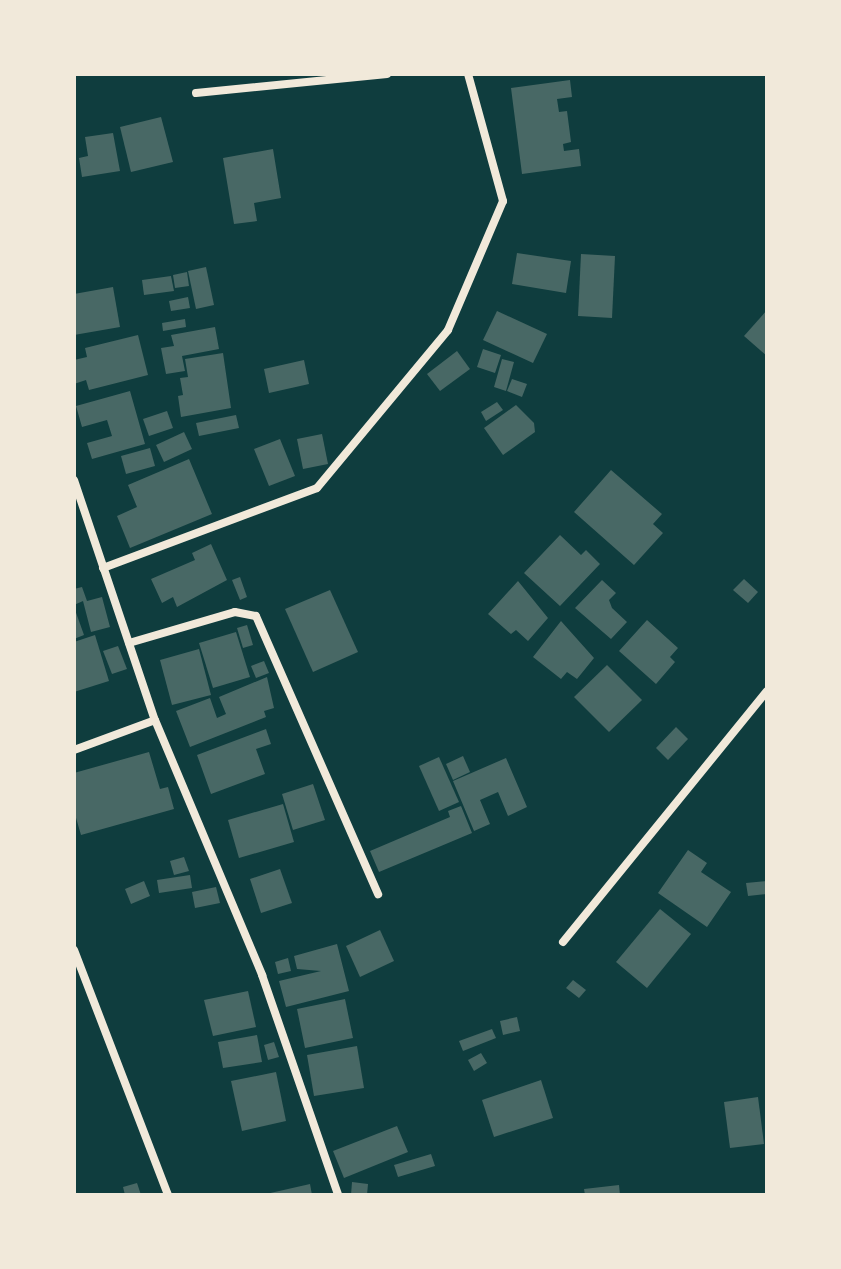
<!DOCTYPE html>
<style>
body{margin:0}
#map{position:relative;width:841px;height:1269px;overflow:hidden;background:#0f3d3e;font-family:Mulish,sans-serif}
div>[style]{position:absolute}
[style*='--x']{left:calc(var(--x)*1px);top:calc(var(--y)*1px);width:calc(var(--w)*1px);rotate:calc(var(--a)*1deg)}
.building>*{inset:0;background:#486865}
.minor>*{height:8px;margin:-4px;padding:0 4px;transform-origin:4px;border-radius:4px;background:#f1e9da}
span{translate:-50% -50%;white-space:nowrap;text-align:center;line-height:1.15;-webkit-text-stroke:8px #f1e9da;paint-order:stroke}
.frame{position:absolute;inset:0;border:76px solid #f1e9da;pointer-events:none}
</style>
<div id="map">
<div class="building">
<i style="clip-path:polygon(570px 80px,572px 97px,557px 99px,559px 112px,567px 111px,571px 142px,563px 144px,564px 151px,579px 149px,581px 166px,522px 174px,511px 88px)"></i>
<i style="clip-path:polygon(161px 117px,173px 162px,131px 172px,120px 127px)"></i>
<i style="clip-path:polygon(113px 133px,120px 171px,82px 177px,79px 158px,88px 156px,85px 137px)"></i>
<i style="clip-path:polygon(273px 149px,281px 198px,254px 203px,257px 221px,234px 224px,223px 158px)"></i>
<i style="clip-path:polygon(517px 253px,571px 261px,566px 293px,512px 284px)"></i>
<i style="clip-path:polygon(581px 254px,615px 256px,612px 318px,578px 316px)"></i>
<i style="clip-path:polygon(206px 267px,214px 305px,196px 309px,188px 271px)"></i>
<i style="clip-path:polygon(187px 272px,189px 286px,175px 288px,173px 275px)"></i>
<i style="clip-path:polygon(171px 276px,174px 291px,144px 295px,142px 280px)"></i>
<i style="clip-path:polygon(113px 287px,120px 327px,74px 335px,74px 294px)"></i>
<i style="clip-path:polygon(188px 297px,190px 308px,171px 311px,169px 301px)"></i>
<i style="clip-path:polygon(767px 310px,767px 356px,744px 336px)"></i>
<i style="clip-path:polygon(497px 311px,547px 334px,533px 363px,483px 340px)"></i>
<i style="clip-path:polygon(185px 319px,186px 327px,163px 331px,162px 323px)"></i>
<i style="clip-path:polygon(215px 327px,219px 349px,182px 356px,185px 371px,166px 374px,161px 348px,174px 346px,171px 335px)"></i>
<i style="clip-path:polygon(138px 335px,148px 375px,89px 390px,86px 380px,74px 384px,74px 360px,87px 357px,85px 348px)"></i>
<i style="clip-path:polygon(483px 349px,501px 355px,495px 373px,477px 367px)"></i>
<i style="clip-path:polygon(457px 351px,470px 369px,440px 391px,427px 374px)"></i>
<i style="clip-path:polygon(223px 353px,231px 408px,181px 417px,178px 396px,183px 395px,180px 378px,188px 377px,185px 359px)"></i>
<i style="clip-path:polygon(502px 359px,514px 362px,506px 391px,494px 387px)"></i>
<i style="clip-path:polygon(304px 360px,309px 384px,269px 393px,264px 369px)"></i>
<i style="clip-path:polygon(512px 379px,527px 384px,522px 397px,507px 391px)"></i>
<i style="clip-path:polygon(130px 391px,145px 444px,92px 459px,87px 443px,112px 436px,107px 420px,82px 427px,76px 406px)"></i>
<i style="clip-path:polygon(497px 402px,503px 410px,486px 421px,481px 412px)"></i>
<i style="clip-path:polygon(516px 405px,534px 423px,535px 432px,503px 455px,484px 428px)"></i>
<i style="clip-path:polygon(167px 411px,173px 428px,149px 436px,143px 419px)"></i>
<i style="clip-path:polygon(236px 415px,239px 428px,199px 436px,196px 423px)"></i>
<i style="clip-path:polygon(184px 432px,192px 449px,164px 462px,156px 445px)"></i>
<i style="clip-path:polygon(322px 434px,328px 464px,303px 469px,297px 439px)"></i>
<i style="clip-path:polygon(280px 439px,295px 476px,269px 486px,254px 449px)"></i>
<i style="clip-path:polygon(150px 448px,155px 466px,126px 474px,121px 456px)"></i>
<i style="clip-path:polygon(189px 459px,212px 514px,130px 548px,117px 516px,137px 507px,128px 485px)"></i>
<i style="clip-path:polygon(611px 470px,662px 514px,653px 524px,663px 533px,634px 565px,574px 512px)"></i>
<i style="clip-path:polygon(560px 535px,581px 555px,586px 550px,600px 564px,560px 606px,524px 573px)"></i>
<i style="clip-path:polygon(211px 544px,227px 580px,177px 607px,173px 597px,162px 603px,151px 579px,195px 560px,192px 553px)"></i>
<i style="clip-path:polygon(240px 577px,247px 597px,240px 600px,232px 580px)"></i>
<i style="clip-path:polygon(744px 579px,758px 592px,748px 603px,733px 590px)"></i>
<i style="clip-path:polygon(602px 580px,616px 593px,609px 600px,612px 608px,627px 622px,611px 639px,575px 608px)"></i>
<i style="clip-path:polygon(518px 581px,548px 618px,528px 641px,516px 630px,511px 634px,488px 614px)"></i>
<i style="clip-path:polygon(82px 587px,87px 601px,102px 597px,110px 627px,91px 632px,83px 601px,74px 605px,74px 589px)"></i>
<i style="clip-path:polygon(330px 590px,358px 652px,313px 672px,285px 609px)"></i>
<i style="clip-path:polygon(74px 607px,84px 635px,74px 639px)"></i>
<i style="clip-path:polygon(647px 620px,678px 648px,670px 657px,675px 662px,656px 684px,619px 651px)"></i>
<i style="clip-path:polygon(561px 621px,594px 658px,577px 679px,567px 672px,561px 679px,533px 657px)"></i>
<i style="clip-path:polygon(247px 625px,253px 645px,243px 648px,237px 628px)"></i>
<i style="clip-path:polygon(236px 632px,250px 677px,213px 688px,199px 643px)"></i>
<i style="clip-path:polygon(95px 635px,109px 681px,74px 692px,74px 642px)"></i>
<i style="clip-path:polygon(118px 646px,127px 669px,112px 674px,103px 651px)"></i>
<i style="clip-path:polygon(199px 649px,211px 695px,172px 705px,160px 660px)"></i>
<i style="clip-path:polygon(264px 661px,269px 673px,256px 678px,251px 666px)"></i>
<i style="clip-path:polygon(607px 665px,642px 700px,609px 732px,574px 697px)"></i>
<i style="clip-path:polygon(267px 677px,274px 708px,264px 711px,266px 717px,190px 747px,176px 711px,210px 698px,217px 718px,226px 714px,219px 697px)"></i>
<i style="clip-path:polygon(676px 727px,688px 739px,668px 760px,656px 748px)"></i>
<i style="clip-path:polygon(266px 729px,271px 744px,256px 749px,265px 774px,211px 794px,197px 755px)"></i>
<i style="clip-path:polygon(149px 752px,160px 789px,168px 787px,174px 809px,81px 835px,74px 811px,74px 773px)"></i>
<i style="clip-path:polygon(463px 756px,470px 772px,453px 780px,446px 764px)"></i>
<i style="clip-path:polygon(439px 757px,459px 802px,439px 811px,419px 766px)"></i>
<i style="clip-path:polygon(506px 758px,527px 807px,508px 816px,498px 792px,480px 800px,490px 824px,474px 831px,453px 781px)"></i>
<i style="clip-path:polygon(313px 784px,325px 820px,293px 830px,282px 794px)"></i>
<i style="clip-path:polygon(283px 804px,294px 842px,239px 858px,228px 820px)"></i>
<i style="clip-path:polygon(461px 806px,472px 833px,379px 872px,370px 851px,450px 817px,448px 811px)"></i>
<i style="clip-path:polygon(688px 850px,707px 863px,701px 872px,731px 892px,707px 927px,658px 893px)"></i>
<i style="clip-path:polygon(184px 857px,189px 871px,174px 875px,170px 861px)"></i>
<i style="clip-path:polygon(280px 869px,292px 903px,261px 913px,250px 879px)"></i>
<i style="clip-path:polygon(190px 875px,192px 888px,159px 893px,157px 880px)"></i>
<i style="clip-path:polygon(144px 881px,150px 896px,131px 904px,125px 889px)"></i>
<i style="clip-path:polygon(767px 881px,767px 894px,748px 896px,746px 883px)"></i>
<i style="clip-path:polygon(216px 887px,220px 903px,195px 908px,192px 892px)"></i>
<i style="clip-path:polygon(660px 909px,691px 934px,647px 988px,616px 962px)"></i>
<i style="clip-path:polygon(380px 930px,394px 961px,360px 977px,346px 946px)"></i>
<i style="clip-path:polygon(337px 944px,349px 991px,286px 1007px,279px 981px,321px 971px,297px 969px,294px 956px)"></i>
<i style="clip-path:polygon(288px 958px,291px 971px,278px 974px,275px 962px)"></i>
<i style="clip-path:polygon(573px 980px,586px 990px,579px 998px,566px 988px)"></i>
<i style="clip-path:polygon(248px 991px,256px 1027px,213px 1036px,204px 1000px)"></i>
<i style="clip-path:polygon(345px 999px,353px 1038px,305px 1048px,297px 1009px)"></i>
<i style="clip-path:polygon(517px 1017px,520px 1031px,503px 1035px,500px 1021px)"></i>
<i style="clip-path:polygon(492px 1029px,496px 1038px,463px 1051px,459px 1041px)"></i>
<i style="clip-path:polygon(257px 1035px,262px 1062px,223px 1068px,218px 1042px)"></i>
<i style="clip-path:polygon(274px 1042px,279px 1057px,268px 1060px,264px 1045px)"></i>
<i style="clip-path:polygon(357px 1046px,364px 1088px,314px 1096px,307px 1055px)"></i>
<i style="clip-path:polygon(481px 1053px,487px 1063px,474px 1071px,468px 1060px)"></i>
<i style="clip-path:polygon(276px 1072px,286px 1121px,242px 1131px,231px 1081px)"></i>
<i style="clip-path:polygon(541px 1080px,553px 1118px,494px 1137px,482px 1100px)"></i>
<i style="clip-path:polygon(758px 1097px,764px 1144px,730px 1148px,724px 1102px)"></i>
<i style="clip-path:polygon(397px 1126px,408px 1152px,344px 1178px,333px 1151px)"></i>
<i style="clip-path:polygon(431px 1154px,435px 1166px,398px 1177px,394px 1165px)"></i>
<i style="clip-path:polygon(352px 1182px,368px 1184px,367px 1195px,351px 1195px)"></i>
<i style="clip-path:polygon(137px 1183px,141px 1195px,125px 1195px,123px 1187px)"></i>
<i style="clip-path:polygon(310px 1184px,312px 1195px,267px 1195px,266px 1194px)"></i>
<i style="clip-path:polygon(619px 1185px,620px 1195px,585px 1195px,584px 1189px)"></i>
</div>
<div class="minor">
<i style="--x:196;--y:93;--w:192;--a:-5.7"></i>
<i style="--x:74;--y:480;--w:253;--a:71.4"></i>
<i style="--x:155;--y:720;--w:277;--a:67.2"></i>
<i style="--x:262;--y:975;--w:233;--a:70.9"></i>
<i style="--x:103;--y:568;--w:228;--a:-20.5"></i>
<i style="--x:317;--y:488;--w:205;--a:-50.3"></i>
<i style="--x:448;--y:330;--w:140;--a:-66.9"></i>
<i style="--x:503;--y:201;--w:132;--a:-105.4"></i>
<i style="--x:129;--y:643;--w:110;--a:-16.3"></i>
<i style="--x:235;--y:612;--w:21;--a:11"></i>
<i style="--x:256;--y:616;--w:304;--a:66.3"></i>
<i style="--x:74;--y:750;--w:86;--a:-20.3"></i>
<i style="--x:563;--y:942;--w:323;--a:-50.9"></i>
<i style="--x:74;--y:950;--w:262;--a:69"></i>
</div>
<div class="frame"></div>
</div>
